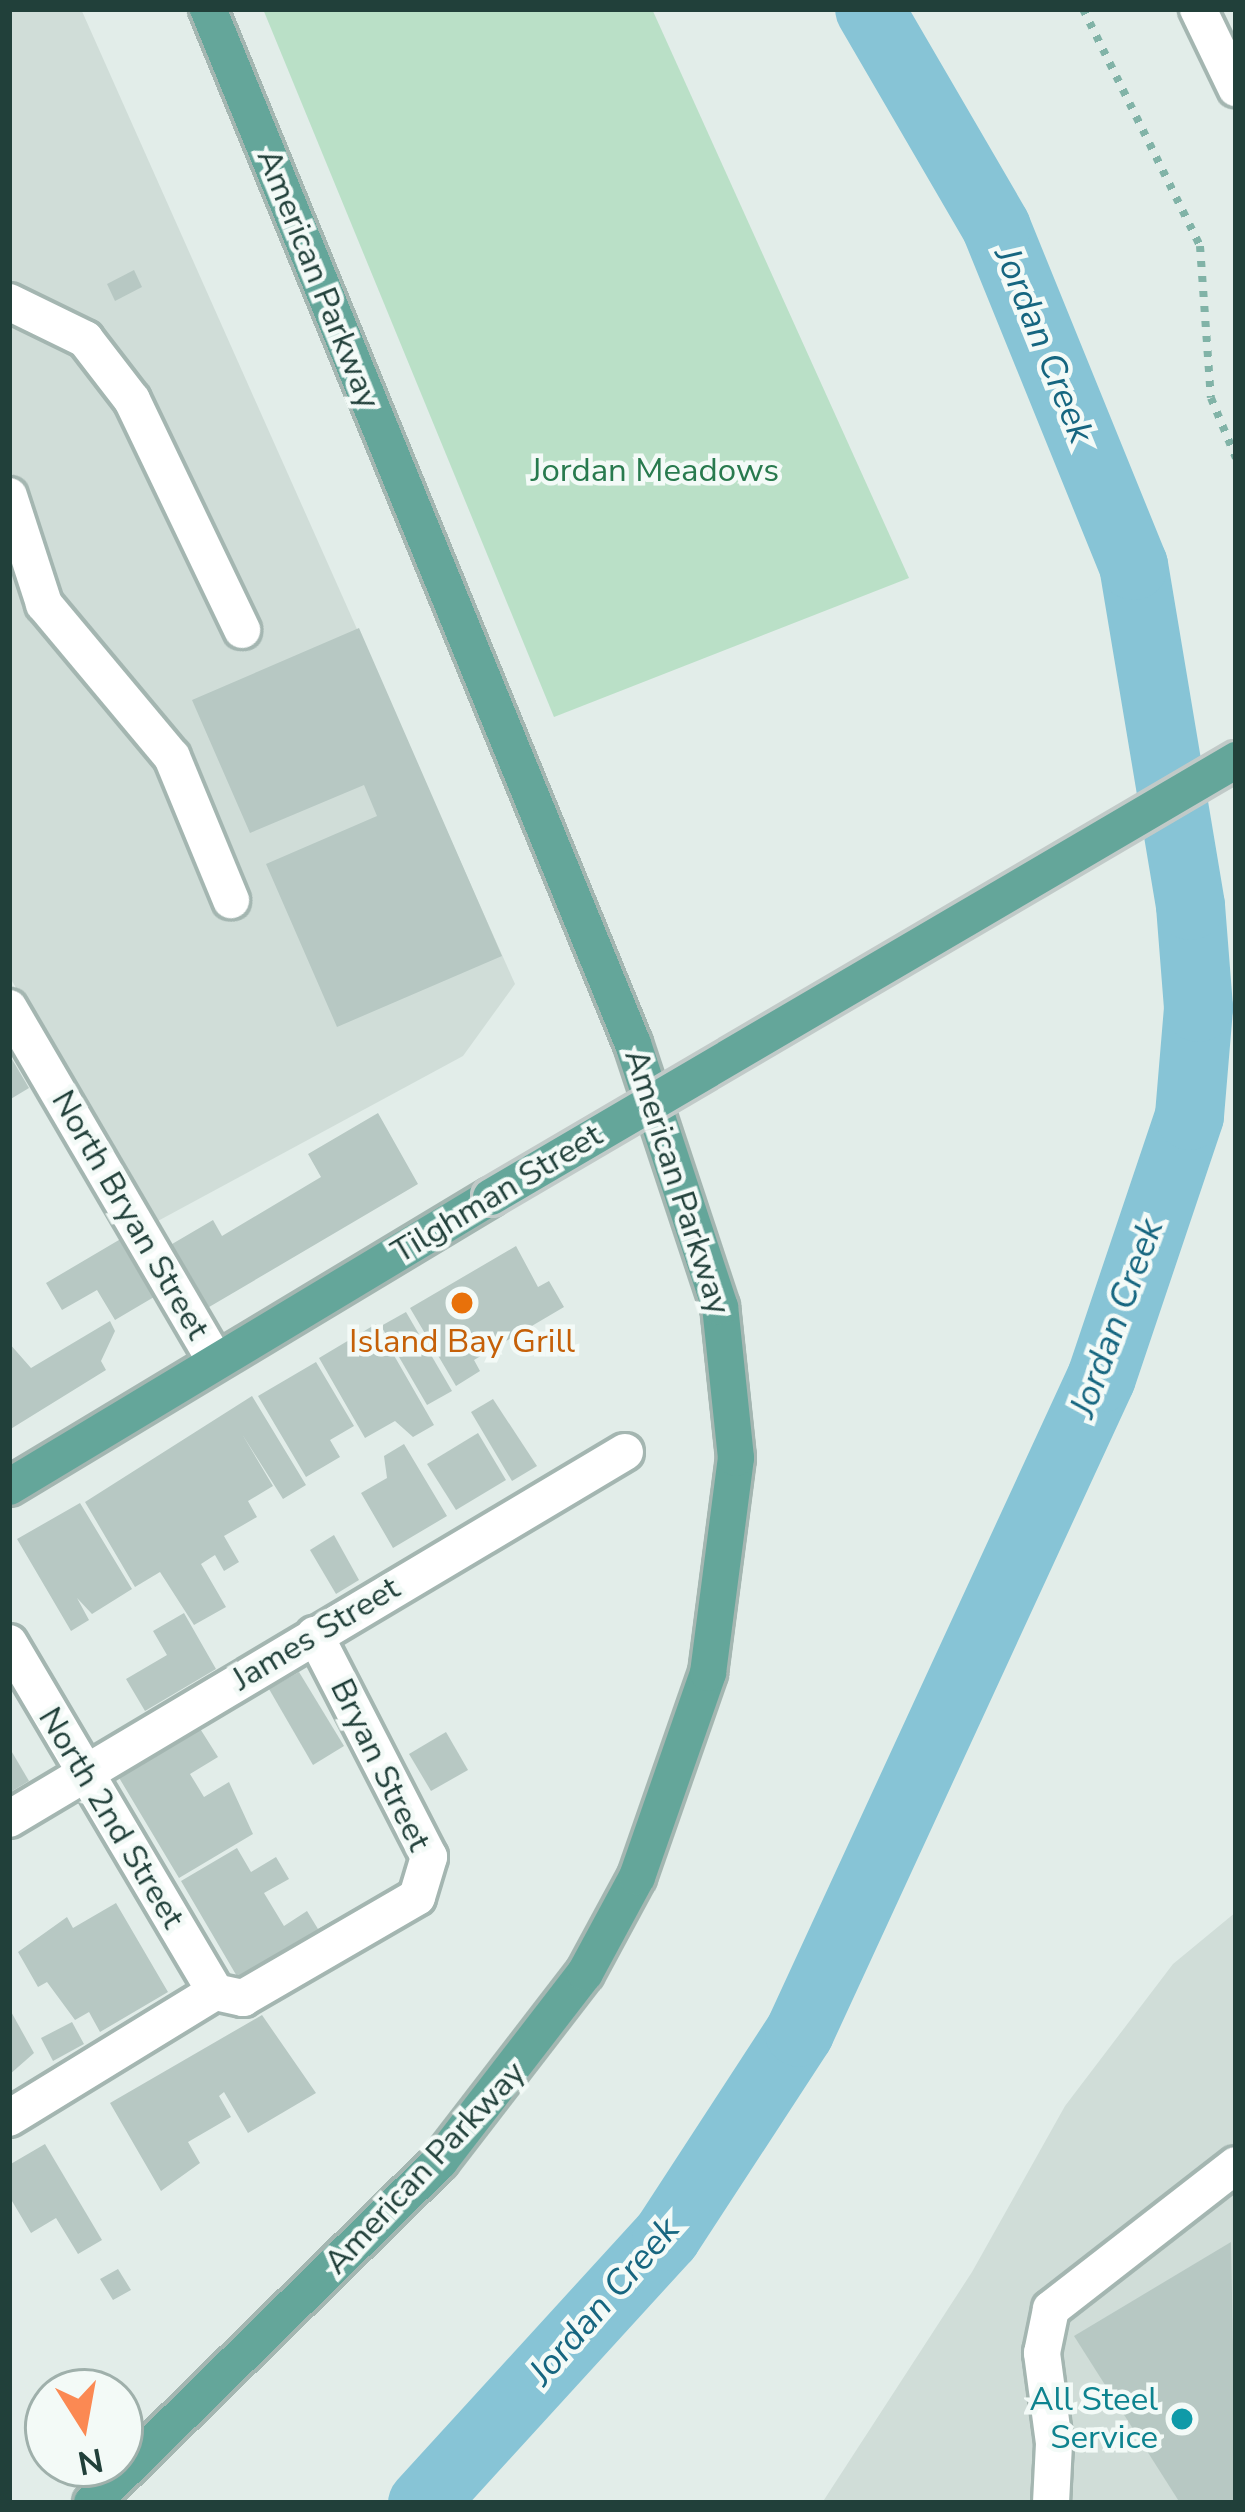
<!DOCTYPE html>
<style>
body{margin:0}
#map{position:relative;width:1245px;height:2512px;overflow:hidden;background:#e2ede9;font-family:"Nunito Sans",sans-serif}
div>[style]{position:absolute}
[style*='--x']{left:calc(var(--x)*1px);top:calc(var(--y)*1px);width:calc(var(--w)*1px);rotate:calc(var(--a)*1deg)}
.built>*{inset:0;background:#d0ddd8}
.green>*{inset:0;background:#bae0c7}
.river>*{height:69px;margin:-34.5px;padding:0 34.5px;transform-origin:34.5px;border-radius:34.5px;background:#87c4d6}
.building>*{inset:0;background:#b7c8c3}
.path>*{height:8px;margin-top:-4px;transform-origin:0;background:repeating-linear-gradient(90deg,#81b3a7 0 6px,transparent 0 15px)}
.roads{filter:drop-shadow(3px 0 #a4b6b1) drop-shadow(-3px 0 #a4b6b1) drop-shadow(0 3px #a4b6b1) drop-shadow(0 -3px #a4b6b1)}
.minor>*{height:36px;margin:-18px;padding:0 18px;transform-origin:18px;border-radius:18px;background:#fff}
.major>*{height:36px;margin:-18px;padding:0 18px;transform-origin:18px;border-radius:18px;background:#64a69a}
.bridges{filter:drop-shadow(3px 0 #c1cac8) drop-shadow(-3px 0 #c1cac8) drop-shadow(0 3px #c1cac8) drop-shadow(0 -3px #c1cac8)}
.major-bridge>*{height:36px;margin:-18px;padding:0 18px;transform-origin:18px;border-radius:18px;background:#64a69a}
.dots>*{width:33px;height:33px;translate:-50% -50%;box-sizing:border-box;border:6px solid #f3faf7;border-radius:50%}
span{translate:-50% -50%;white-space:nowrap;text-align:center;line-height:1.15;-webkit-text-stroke:9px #f3faf7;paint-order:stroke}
.street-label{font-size:33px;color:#21403a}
.park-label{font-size:33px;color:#287a4e}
.food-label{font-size:33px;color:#c56008}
.culture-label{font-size:33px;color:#0d838f}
.right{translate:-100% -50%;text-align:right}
.water-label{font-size:36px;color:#166680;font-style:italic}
.frame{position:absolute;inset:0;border:12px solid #21403a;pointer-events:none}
.north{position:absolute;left:24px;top:2368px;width:120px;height:120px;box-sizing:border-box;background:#f3faf7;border:3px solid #9fb0ab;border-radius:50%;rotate:169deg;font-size:33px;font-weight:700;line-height:48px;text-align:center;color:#21403a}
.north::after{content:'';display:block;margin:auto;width:42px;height:54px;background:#fb8953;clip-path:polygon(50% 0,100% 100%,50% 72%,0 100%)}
</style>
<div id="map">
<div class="built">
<i style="clip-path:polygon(9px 9px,81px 9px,515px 984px,463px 1056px,156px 1222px,9px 976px)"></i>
<i style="clip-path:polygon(1236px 1912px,1236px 2503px,822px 2503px,972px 2272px,1065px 2106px,1173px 1964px)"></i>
</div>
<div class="green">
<i style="clip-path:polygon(263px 9px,652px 9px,909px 578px,554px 717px)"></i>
</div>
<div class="river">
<i style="--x:422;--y:2503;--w:362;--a:-47.6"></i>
<i style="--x:666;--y:2236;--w:244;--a:-56.9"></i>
<i style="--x:799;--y:2032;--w:721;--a:-65.25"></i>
<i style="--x:1101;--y:1377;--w:276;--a:-71.4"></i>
<i style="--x:1189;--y:1115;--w:108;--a:-85.2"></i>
<i style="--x:1198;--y:1007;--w:102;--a:-94.5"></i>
<i style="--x:1190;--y:905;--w:345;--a:-99.5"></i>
<i style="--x:1133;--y:565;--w:365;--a:-112.1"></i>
<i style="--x:996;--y:227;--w:252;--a:-120.2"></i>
</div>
<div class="building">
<i style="clip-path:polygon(134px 270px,142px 287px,115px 301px,107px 284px)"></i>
<i style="clip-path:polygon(359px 628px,502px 956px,337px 1027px,266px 864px,377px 816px,364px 785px,250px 833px,192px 700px)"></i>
<i style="clip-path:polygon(9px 1054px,29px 1088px,9px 1100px)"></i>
<i style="clip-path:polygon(378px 1113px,418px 1184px,204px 1310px,167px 1247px,213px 1220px,222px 1236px,321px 1177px,308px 1154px)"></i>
<i style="clip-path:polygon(124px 1237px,154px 1297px,115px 1320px,97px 1290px,62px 1310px,46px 1283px)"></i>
<i style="clip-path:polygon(516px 1246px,538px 1287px,549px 1281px,564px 1307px,474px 1360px,480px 1371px,456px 1386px,410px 1308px)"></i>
<i style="clip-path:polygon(406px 1312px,452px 1391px,427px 1405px,381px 1326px)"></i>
<i style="clip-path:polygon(110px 1321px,115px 1331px,101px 1361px,106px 1370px,9px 1430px,9px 1343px,31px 1368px)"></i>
<i style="clip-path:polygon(376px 1324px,434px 1425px,413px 1437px,395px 1421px,365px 1438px,319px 1358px)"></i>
<i style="clip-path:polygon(316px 1362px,354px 1426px,330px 1440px,340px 1457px,306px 1477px,258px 1396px)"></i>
<i style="clip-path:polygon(252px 1396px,306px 1485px,283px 1499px,242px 1434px,273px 1486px,248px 1501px,257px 1517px,224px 1536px,239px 1562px,224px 1571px,215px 1555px,201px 1564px,226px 1607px,194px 1625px,160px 1572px,135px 1587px,85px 1502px)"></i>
<i style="clip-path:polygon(493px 1399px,537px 1466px,512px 1481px,471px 1412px)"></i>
<i style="clip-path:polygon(478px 1433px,506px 1480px,456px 1510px,427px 1464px)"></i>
<i style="clip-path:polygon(404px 1444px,447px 1516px,393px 1548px,361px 1493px,387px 1478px,384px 1456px)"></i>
<i style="clip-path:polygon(80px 1503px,132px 1589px,92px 1614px,77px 1598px,89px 1620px,71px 1631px,17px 1539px)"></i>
<i style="clip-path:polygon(334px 1535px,359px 1580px,336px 1594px,310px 1550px)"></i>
<i style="clip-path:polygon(184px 1613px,216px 1669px,145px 1711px,126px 1679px,167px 1655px,153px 1631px)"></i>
<i style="clip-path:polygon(299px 1672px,344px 1746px,313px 1765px,269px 1689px)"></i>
<i style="clip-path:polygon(199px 1727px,218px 1757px,190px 1774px,204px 1797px,229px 1782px,253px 1834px,179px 1878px,118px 1776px)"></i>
<i style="clip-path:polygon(446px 1732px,468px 1770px,431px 1791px,409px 1754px)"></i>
<i style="clip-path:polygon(9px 1747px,29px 1781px,9px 1793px)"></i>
<i style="clip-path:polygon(237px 1848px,251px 1872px,276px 1857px,289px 1879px,264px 1893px,284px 1926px,307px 1911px,318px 1929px,336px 1919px,343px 1931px,245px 1990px,181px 1881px)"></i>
<i style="clip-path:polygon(116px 1903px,168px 1992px,100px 2032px,89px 2012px,75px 2020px,47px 1982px,38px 1987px,18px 1952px,67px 1917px,73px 1928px)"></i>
<i style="clip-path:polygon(9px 2008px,34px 2053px,9px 2075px)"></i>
<i style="clip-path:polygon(262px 2015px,316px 2093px,248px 2133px,224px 2092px,219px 2096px,231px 2117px,188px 2142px,200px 2163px,161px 2191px,110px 2103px)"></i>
<i style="clip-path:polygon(72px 2022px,84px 2044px,53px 2061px,41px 2038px)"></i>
<i style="clip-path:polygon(45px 2144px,102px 2240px,78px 2254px,56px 2218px,31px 2233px,9px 2196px,9px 2165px)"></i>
<i style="clip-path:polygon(1231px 2242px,1236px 2503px,1180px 2503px,1074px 2336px)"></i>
<i style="clip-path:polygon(118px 2269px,131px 2290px,113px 2300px,100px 2279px)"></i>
</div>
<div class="path">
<i style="--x:1083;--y:9;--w:264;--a:63.7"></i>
<i style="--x:1200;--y:246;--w:152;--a:85.9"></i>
<i style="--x:1211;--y:398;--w:65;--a:67.4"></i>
</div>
<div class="roads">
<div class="minor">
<i style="--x:1198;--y:9;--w:88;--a:64.3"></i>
<i style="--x:9;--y:302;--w:85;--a:26"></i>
<i style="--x:85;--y:339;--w:77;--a:52.4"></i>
<i style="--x:132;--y:400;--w:255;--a:64.4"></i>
<i style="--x:9;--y:496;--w:114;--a:72"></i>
<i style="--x:44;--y:604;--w:199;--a:50.1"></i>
<i style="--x:172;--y:757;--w:155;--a:67.6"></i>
<i style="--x:9;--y:1008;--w:409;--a:59.7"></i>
<i style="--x:9;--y:1643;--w:405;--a:59.4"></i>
<i style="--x:9;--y:1819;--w:717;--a:-30.79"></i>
<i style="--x:9;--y:2118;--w:241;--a:-31.5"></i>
<i style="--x:215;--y:1992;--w:29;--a:12"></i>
<i style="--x:243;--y:1998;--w:201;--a:-30.1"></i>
<i style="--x:417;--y:1897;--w:42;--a:-73.3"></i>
<i style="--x:429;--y:1857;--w:250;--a:-117.2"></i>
<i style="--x:1051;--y:2503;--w:60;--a:-87.1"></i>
<i style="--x:1054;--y:2443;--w:91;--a:-97.6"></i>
<i style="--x:1042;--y:2353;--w:45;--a:-78.4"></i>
<i style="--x:1051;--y:2309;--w:234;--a:-37.9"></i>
</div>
<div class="major">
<i style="--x:9;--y:1487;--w:563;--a:-31.03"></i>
<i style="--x:92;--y:2503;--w:488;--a:-44.5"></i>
<i style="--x:440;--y:2161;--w:237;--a:-52.4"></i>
<i style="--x:585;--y:1973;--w:109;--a:-61.6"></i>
<i style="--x:637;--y:1877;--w:216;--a:-70.8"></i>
<i style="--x:708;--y:1673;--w:217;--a:-82.6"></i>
<i style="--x:736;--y:1458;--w:152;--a:-96"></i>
<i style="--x:720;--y:1307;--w:277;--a:-108.3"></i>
<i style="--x:633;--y:1044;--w:1119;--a:-112.32"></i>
</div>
</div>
<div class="bridges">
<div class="major-bridge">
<i style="--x:491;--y:1197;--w:864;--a:-30.39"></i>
</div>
</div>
<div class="dots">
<i style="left:462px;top:1303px;background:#e8710a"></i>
<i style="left:1182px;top:2419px;background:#0f9aa8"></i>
</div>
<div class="street-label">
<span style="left:318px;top:279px;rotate:68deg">American Parkway</span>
<span style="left:677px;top:1182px;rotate:72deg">American Parkway</span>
<span style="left:497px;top:1194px;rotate:-31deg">Tilghman Street</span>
<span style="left:130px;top:1215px;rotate:60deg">North Bryan Street</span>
<span style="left:316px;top:1634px;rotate:-31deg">James Street</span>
<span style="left:380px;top:1765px;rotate:64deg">Bryan Street</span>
<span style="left:111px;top:1818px;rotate:59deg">North 2nd Street</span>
<span style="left:425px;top:2168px;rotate:-47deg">American Parkway</span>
</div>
<div class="park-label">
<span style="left:655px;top:471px">Jordan Meadows</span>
</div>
<div class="food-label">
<span style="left:462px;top:1342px">Island Bay Grill</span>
</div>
<div class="culture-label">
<span class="right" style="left:1158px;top:2419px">All Steel<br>Service</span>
</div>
<div class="water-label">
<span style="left:1044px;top:345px;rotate:68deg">Jordan Creek</span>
<span style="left:1117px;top:1318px;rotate:-70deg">Jordan Creek</span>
<span style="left:604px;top:2301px;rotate:-49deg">Jordan Creek</span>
</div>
<div class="frame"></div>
<div class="north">N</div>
</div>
